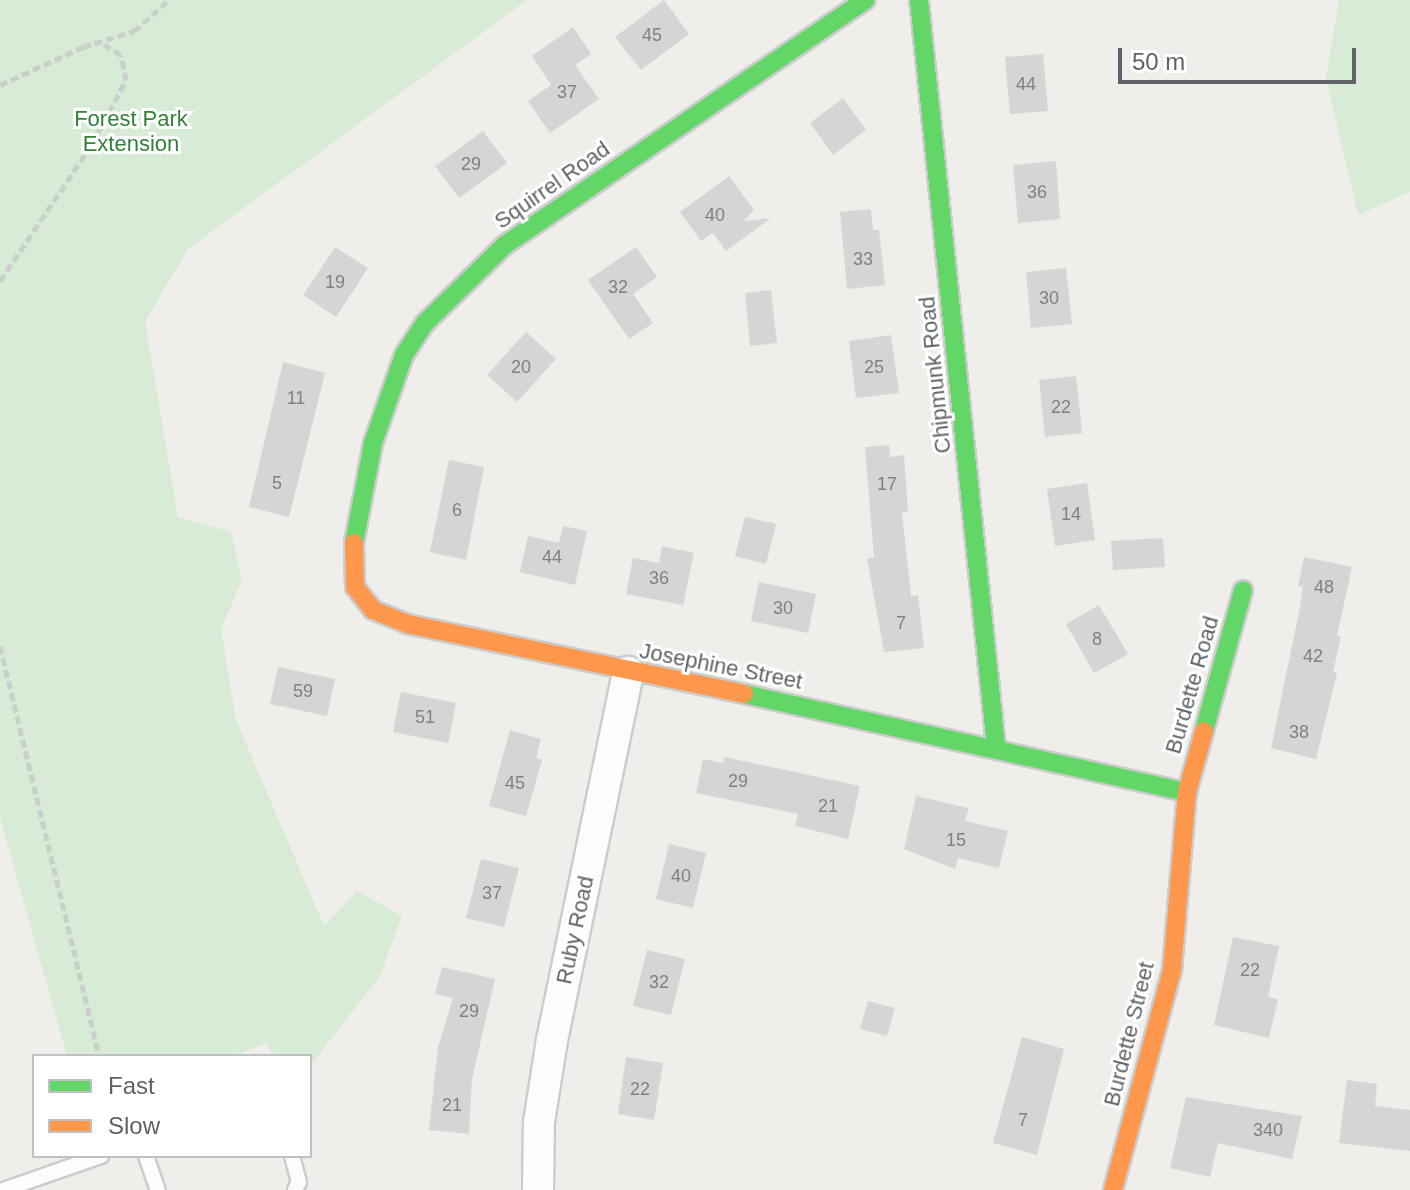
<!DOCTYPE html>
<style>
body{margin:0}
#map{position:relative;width:1410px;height:1190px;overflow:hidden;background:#efeeea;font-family:Arial,sans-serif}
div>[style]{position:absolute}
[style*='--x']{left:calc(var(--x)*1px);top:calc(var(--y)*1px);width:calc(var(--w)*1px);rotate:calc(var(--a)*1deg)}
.green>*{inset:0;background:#d8ebd6}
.building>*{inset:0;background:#d6d5d3}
.path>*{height:5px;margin-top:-2.5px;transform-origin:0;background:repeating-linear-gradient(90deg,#cacfcc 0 8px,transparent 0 12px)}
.roads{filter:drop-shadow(2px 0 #cbcccc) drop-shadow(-2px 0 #cbcccc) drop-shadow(0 2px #cbcccc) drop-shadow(0 -2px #cbcccc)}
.lane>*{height:14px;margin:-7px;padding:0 7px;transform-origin:7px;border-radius:7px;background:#fdfcfc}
.street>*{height:30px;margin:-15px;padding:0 15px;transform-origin:15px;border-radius:15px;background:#fdfcfc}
.fast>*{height:18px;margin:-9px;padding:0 9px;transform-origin:9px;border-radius:9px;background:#63d668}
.slow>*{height:18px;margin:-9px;padding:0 9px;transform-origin:9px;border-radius:9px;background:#ff974d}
span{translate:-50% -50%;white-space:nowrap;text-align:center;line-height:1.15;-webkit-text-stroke:6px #fff;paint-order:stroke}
.number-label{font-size:18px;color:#7e8184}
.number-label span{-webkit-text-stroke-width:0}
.park-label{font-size:22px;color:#348238}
.street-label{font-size:22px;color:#5f6368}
.legend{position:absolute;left:32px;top:1054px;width:280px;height:104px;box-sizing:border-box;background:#fff;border:2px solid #bfc1c3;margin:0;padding:10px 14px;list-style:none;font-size:24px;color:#5f6368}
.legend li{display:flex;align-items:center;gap:16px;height:40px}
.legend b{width:40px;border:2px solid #bfc1c3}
.scale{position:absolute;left:1118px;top:48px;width:238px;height:36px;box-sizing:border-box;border:4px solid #5f6368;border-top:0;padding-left:10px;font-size:24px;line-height:28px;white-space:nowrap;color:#5f6368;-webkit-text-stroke:6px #fff;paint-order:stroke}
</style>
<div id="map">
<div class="green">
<i style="clip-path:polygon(0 0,527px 0,188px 249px,145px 322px,178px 517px,231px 532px,242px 580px,221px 629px,236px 720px,324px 926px,357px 891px,402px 916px,380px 976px,310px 1066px,310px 1056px,274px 1056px,266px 1043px,233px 1056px,67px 1056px,0 818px)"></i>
<i style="clip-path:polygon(1339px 0,1410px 0,1410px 192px,1358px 215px,1326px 78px)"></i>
</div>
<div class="building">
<i style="clip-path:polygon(664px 0,689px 34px,641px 70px,615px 37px)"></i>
<i style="clip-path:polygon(573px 27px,591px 54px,575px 65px,599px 99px,550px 133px,528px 101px,551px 85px,532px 56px)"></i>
<i style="clip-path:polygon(1043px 54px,1048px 111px,1010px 114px,1005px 57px)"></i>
<i style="clip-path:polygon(843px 98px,866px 130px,833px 155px,810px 123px)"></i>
<i style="clip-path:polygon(483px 131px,507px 163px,459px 198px,435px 166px)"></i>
<i style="clip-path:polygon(1056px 161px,1060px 219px,1018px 223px,1013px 165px)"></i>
<i style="clip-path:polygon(729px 176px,754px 210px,744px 221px,771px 218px,726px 251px,713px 233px,701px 241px,680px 212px)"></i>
<i style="clip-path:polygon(871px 209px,873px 230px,879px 230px,885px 285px,847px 289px,840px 212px)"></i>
<i style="clip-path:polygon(335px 247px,368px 268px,336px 317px,303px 295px)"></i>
<i style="clip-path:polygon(636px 247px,657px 277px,633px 294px,653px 323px,629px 339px,588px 280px)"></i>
<i style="clip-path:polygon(1066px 268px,1072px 324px,1031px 328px,1026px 272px)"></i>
<i style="clip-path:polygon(771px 290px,777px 343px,750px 346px,745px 293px)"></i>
<i style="clip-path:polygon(526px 332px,556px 359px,517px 402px,487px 375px)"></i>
<i style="clip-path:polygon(891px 335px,899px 393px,856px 398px,849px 341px)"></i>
<i style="clip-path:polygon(283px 362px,325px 373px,289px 517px,249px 507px)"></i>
<i style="clip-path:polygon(1076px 376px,1082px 433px,1045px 437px,1039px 380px)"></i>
<i style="clip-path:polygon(889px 445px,890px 457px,904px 455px,908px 512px,902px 512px,911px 596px,918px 595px,924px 648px,884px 652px,867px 558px,874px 558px,865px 447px)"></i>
<i style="clip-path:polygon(449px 460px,484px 467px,466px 560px,430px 552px)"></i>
<i style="clip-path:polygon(1087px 483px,1095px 540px,1055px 546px,1047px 489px)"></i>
<i style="clip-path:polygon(745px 517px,776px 524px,766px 564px,735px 556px)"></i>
<i style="clip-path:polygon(563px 526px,587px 531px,575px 585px,520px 572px,528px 536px,559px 543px)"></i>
<i style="clip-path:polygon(1163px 538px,1165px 567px,1113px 570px,1111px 541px)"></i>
<i style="clip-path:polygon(662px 546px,694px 553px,683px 605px,626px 594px,633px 558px,659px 563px)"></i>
<i style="clip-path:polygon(1304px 557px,1352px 567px,1337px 636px,1341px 637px,1333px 672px,1337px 673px,1316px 759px,1271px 748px,1300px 607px,1303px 587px,1298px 586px)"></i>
<i style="clip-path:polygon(759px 582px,816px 594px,808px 633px,751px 621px)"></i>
<i style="clip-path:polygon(1099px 605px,1128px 654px,1094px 673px,1066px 624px)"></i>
<i style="clip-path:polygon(278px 667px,335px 679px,327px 716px,270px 704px)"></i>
<i style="clip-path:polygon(401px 692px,456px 703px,448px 743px,393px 732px)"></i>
<i style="clip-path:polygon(510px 730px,541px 739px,536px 758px,542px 760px,526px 816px,489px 806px)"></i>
<i style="clip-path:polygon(724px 757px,860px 786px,848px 839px,795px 826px,798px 814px,696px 793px,703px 759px,723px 763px)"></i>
<i style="clip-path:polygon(916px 796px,969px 808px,965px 821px,1008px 831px,999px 868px,958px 858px,955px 869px,904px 849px)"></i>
<i style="clip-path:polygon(669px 844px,706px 853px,693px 908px,656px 899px)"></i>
<i style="clip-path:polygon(481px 859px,519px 868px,504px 927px,466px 918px)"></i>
<i style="clip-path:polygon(1233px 937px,1279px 946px,1268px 997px,1278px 999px,1269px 1038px,1214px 1025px)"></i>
<i style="clip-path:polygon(647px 950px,685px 959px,671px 1015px,633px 1006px)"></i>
<i style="clip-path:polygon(442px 967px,495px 979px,472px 1079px,469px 1134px,429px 1130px,438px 1047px,453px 998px,435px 994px)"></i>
<i style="clip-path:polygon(868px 1001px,895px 1008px,887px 1036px,860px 1029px)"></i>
<i style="clip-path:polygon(1022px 1037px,1064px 1049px,1037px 1155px,993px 1143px)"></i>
<i style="clip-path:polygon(626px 1057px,663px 1063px,654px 1120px,618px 1114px)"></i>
<i style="clip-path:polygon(1347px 1080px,1377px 1084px,1375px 1106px,1410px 1110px,1410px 1151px,1339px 1143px)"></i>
<i style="clip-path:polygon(1186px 1097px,1302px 1116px,1292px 1159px,1218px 1143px,1210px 1177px,1170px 1168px)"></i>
</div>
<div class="path">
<i style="--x:0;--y:85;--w:91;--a:-24.6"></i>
<i style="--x:83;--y:47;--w:53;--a:-17.4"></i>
<i style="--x:134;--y:31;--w:47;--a:-41.5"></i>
<i style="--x:0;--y:281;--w:165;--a:-56.1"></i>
<i style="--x:92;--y:144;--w:72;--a:-62"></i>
<i style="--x:126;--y:80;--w:25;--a:-101"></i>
<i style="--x:121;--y:55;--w:25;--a:-148"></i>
<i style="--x:0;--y:646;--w:422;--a:76.4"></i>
</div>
<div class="roads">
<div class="lane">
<i style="--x:146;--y:1156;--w:36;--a:71"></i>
<i style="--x:292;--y:1156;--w:27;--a:75"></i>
<i style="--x:299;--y:1182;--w:9;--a:117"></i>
<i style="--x:3;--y:1190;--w:104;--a:-19.1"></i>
</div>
<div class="street">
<i style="--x:538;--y:1190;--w:68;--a:-89.2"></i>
<i style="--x:539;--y:1122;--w:83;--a:-81"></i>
<i style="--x:552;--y:1040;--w:376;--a:-78.3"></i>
</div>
<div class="fast">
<i style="--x:919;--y:0;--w:750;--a:84.11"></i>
<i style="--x:354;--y:543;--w:102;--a:-79.2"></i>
<i style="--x:373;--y:443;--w:93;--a:-70.6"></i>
<i style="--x:404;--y:355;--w:38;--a:-57"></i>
<i style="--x:425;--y:323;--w:112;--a:-44.3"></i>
<i style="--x:505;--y:245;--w:436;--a:-34.2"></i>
<i style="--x:744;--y:694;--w:454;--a:12.5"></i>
<i style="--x:1204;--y:731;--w:146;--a:-74.5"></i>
</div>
<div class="slow">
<i style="--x:354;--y:543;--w:44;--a:88.7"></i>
<i style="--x:355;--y:587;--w:29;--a:52"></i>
<i style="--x:373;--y:610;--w:37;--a:22"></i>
<i style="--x:407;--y:624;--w:344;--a:11.7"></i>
<i style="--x:1113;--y:1190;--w:228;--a:-75"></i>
<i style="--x:1172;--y:970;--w:179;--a:-85.2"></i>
<i style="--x:1187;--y:792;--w:63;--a:-74.4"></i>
</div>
</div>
<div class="number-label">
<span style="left:652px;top:35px">45</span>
<span style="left:1026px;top:84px">44</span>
<span style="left:567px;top:92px">37</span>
<span style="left:471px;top:164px">29</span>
<span style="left:1037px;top:192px">36</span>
<span style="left:715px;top:215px">40</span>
<span style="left:863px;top:259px">33</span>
<span style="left:335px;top:282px">19</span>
<span style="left:618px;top:287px">32</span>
<span style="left:1049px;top:298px">30</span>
<span style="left:521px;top:367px">20</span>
<span style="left:874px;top:367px">25</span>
<span style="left:296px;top:398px">11</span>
<span style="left:1061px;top:407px">22</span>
<span style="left:277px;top:483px">5</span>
<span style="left:887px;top:484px">17</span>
<span style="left:457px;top:510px">6</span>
<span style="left:1071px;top:514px">14</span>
<span style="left:552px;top:557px">44</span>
<span style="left:659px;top:578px">36</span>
<span style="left:1324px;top:587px">48</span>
<span style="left:783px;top:608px">30</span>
<span style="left:901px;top:623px">7</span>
<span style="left:1097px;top:639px">8</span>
<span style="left:1313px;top:656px">42</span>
<span style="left:303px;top:691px">59</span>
<span style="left:425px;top:717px">51</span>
<span style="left:1299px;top:732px">38</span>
<span style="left:738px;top:781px">29</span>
<span style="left:515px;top:783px">45</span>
<span style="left:828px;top:806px">21</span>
<span style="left:956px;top:840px">15</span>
<span style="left:681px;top:876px">40</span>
<span style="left:492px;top:893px">37</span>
<span style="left:1250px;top:970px">22</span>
<span style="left:659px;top:982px">32</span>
<span style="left:469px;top:1011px">29</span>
<span style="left:640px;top:1089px">22</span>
<span style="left:452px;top:1105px">21</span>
<span style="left:1023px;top:1120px">7</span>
<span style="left:1268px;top:1130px">340</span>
</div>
<div class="park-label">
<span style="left:131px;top:131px">Forest Park<br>Extension</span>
</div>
<div class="street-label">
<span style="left:552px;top:185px;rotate:-35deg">Squirrel Road</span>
<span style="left:935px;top:375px;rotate:-96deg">Chipmunk Road</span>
<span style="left:721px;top:666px;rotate:11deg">Josephine Street</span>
<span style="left:1192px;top:685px;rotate:-74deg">Burdette Road</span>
<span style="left:575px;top:930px;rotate:-78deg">Ruby Road</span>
<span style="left:1129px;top:1034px;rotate:-76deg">Burdette Street</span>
</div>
<ul class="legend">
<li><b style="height:10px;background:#63d668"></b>Fast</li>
<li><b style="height:10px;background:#ff974d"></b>Slow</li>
</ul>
<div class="scale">50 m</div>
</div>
